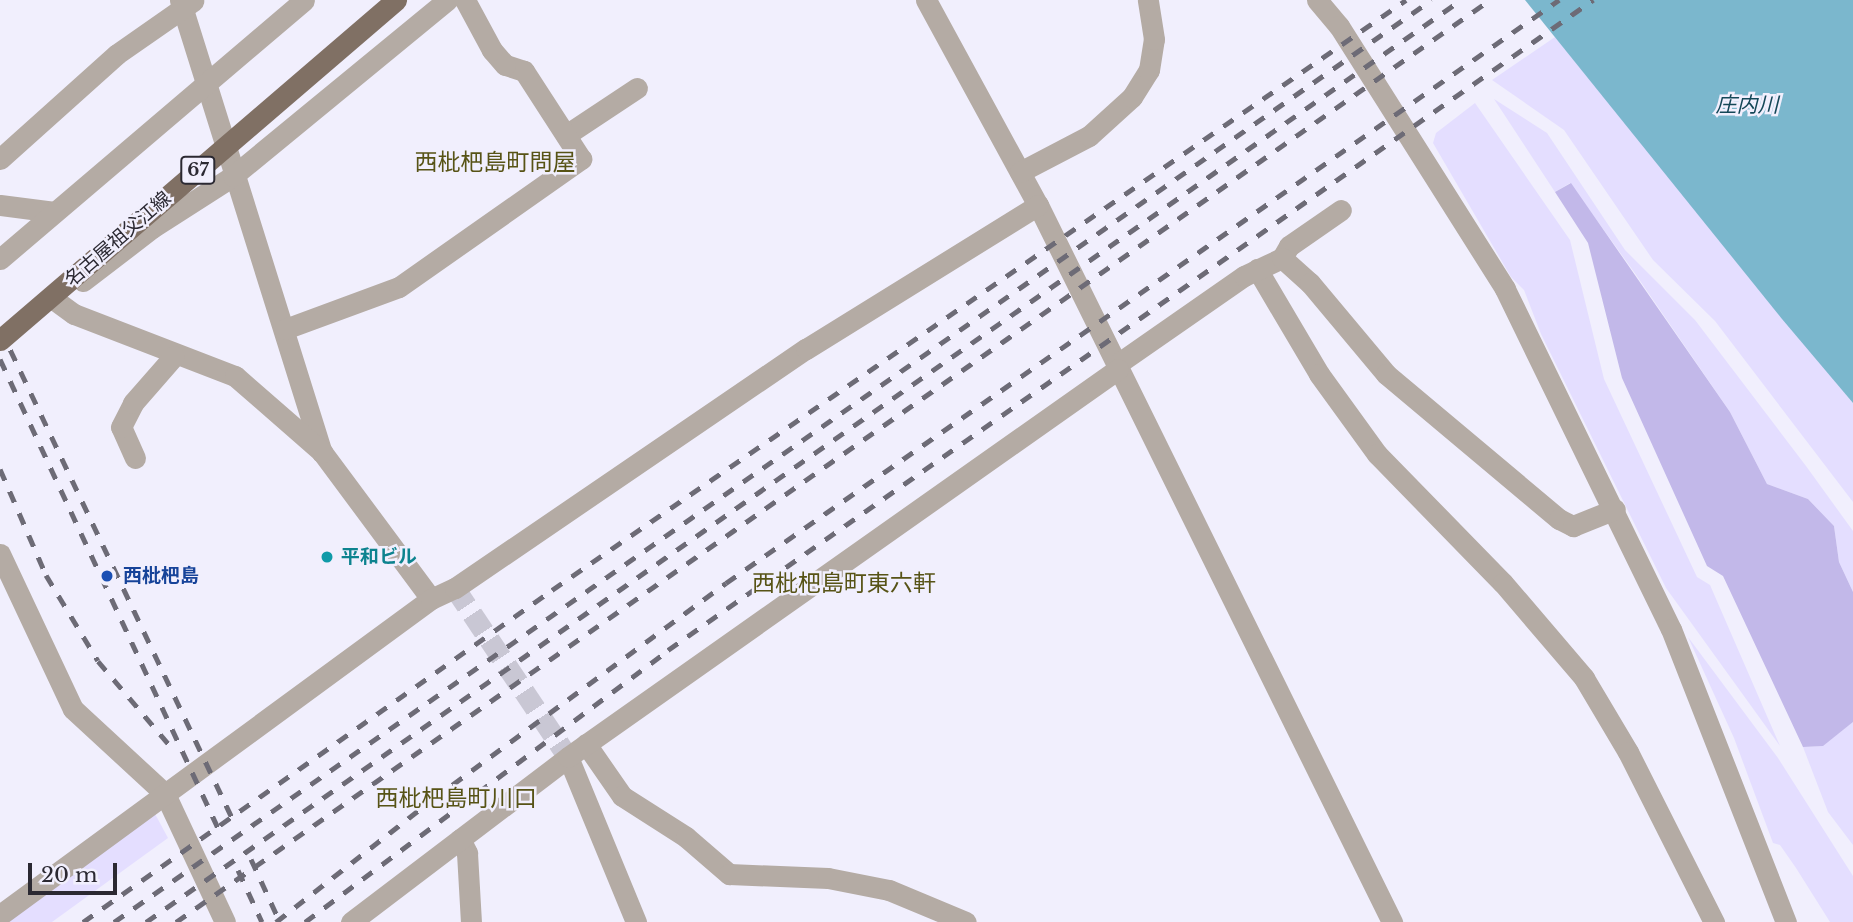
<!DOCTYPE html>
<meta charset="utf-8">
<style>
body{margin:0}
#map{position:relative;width:1853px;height:922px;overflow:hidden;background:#f1effd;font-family:"Libre Baskerville","Noto Sans JP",serif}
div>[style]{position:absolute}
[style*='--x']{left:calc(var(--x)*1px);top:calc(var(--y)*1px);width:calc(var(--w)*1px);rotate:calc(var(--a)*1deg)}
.green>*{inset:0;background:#e4deff}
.forest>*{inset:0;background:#c2b8e9}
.water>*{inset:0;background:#7bb7cd}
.minor-tunnel>*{height:21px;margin-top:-10.5px;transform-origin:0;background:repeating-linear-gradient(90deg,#c9c7d4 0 21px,transparent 0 31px)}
.minor>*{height:21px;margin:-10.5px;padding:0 10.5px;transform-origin:10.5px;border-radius:10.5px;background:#b4aba4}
.rail>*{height:5px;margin-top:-2.5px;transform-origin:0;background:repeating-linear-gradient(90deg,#6d6b76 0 12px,transparent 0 24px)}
.major-bridge>*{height:21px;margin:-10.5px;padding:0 10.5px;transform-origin:10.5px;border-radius:10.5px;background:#807064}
.dots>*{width:19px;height:19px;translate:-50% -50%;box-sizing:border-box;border:4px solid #f1effd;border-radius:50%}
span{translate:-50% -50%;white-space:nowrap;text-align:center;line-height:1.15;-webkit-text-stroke:5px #f1effd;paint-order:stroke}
.shield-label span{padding:2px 5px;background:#f1effd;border:2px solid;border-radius:5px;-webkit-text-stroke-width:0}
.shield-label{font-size:18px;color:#2b2932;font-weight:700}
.street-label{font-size:19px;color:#2b2932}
.culture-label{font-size:19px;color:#0d838f;font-weight:700}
.left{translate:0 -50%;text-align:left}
.transit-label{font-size:19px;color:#164399;font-weight:700}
.water-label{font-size:21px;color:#144758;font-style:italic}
.quarter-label{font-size:23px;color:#575316}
.scale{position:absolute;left:28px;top:863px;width:89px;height:32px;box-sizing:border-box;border:4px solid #2b2932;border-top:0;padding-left:9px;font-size:21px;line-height:24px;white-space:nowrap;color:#2b2932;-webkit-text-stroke:5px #f1effd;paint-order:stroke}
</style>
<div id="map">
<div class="green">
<i style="clip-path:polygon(1555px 37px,1853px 403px,1853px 502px,1715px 321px,1653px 260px,1564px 130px,1492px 80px)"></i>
<i style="clip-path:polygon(1494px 99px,1547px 133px,1625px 250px,1695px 320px,1806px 466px,1853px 531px,1853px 592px,1839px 562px,1834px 526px,1808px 499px,1767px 484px,1730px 412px,1634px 272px,1570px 183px,1555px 192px)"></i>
<i style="clip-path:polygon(1475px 103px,1570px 240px,1604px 379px,1697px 577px,1710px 585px,1780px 746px,1666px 588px,1541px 334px,1524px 290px,1511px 277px,1433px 143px,1436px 133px)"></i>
<i style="clip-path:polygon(1688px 637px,1778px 758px,1853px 876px,1853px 922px,1830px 922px,1796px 868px,1780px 845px,1773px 843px,1734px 738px)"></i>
<i style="clip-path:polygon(1853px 722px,1853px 845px,1828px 812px,1803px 747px,1822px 746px)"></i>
<i style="clip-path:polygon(154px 812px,168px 838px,52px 922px,7px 922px)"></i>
</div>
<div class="forest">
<i style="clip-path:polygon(1571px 183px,1730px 412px,1767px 484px,1808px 499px,1834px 526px,1839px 562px,1853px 592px,1853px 722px,1823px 746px,1803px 747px,1723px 576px,1707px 566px,1622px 378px,1588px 243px,1555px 192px)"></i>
</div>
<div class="water">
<i style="clip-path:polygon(1525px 0,1853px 0,1853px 403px,1782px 319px)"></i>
</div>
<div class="minor-tunnel">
<i style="--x:455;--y:588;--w:203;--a:56.2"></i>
</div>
<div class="minor">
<i style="--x:180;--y:0;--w:474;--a:72.6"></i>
<i style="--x:322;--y:452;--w:183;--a:53.4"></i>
<i style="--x:926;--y:0;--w:234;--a:61.4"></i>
<i style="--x:1038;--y:205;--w:800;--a:63.72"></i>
<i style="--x:1317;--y:0;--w:34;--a:50"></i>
<i style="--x:1339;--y:26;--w:311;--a:57.7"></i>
<i style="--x:1505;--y:289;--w:378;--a:64"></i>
<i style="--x:1671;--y:629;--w:315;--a:68.6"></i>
<i style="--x:566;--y:135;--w:85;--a:-33.5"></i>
<i style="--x:0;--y:159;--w:157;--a:-41.9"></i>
<i style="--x:117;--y:54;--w:93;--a:-34.9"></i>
<i style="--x:1020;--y:172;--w:78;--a:-27.6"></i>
<i style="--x:1089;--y:136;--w:58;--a:-42.2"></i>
<i style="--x:1132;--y:97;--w:32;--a:-58"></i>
<i style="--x:1149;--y:70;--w:31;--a:-81"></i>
<i style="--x:1154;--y:39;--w:39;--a:-99"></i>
<i style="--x:0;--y:205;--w:55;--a:7.3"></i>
<i style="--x:1282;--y:258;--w:14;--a:-60"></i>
<i style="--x:1289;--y:246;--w:63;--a:-34.7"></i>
<i style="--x:0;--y:259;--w:399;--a:-40.4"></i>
<i style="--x:1257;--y:269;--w:122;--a:59.4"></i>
<i style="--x:1319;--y:374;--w:99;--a:54.1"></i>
<i style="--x:1377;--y:454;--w:180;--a:45.7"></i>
<i style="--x:1503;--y:583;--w:125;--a:49.5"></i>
<i style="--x:1584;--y:678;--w:86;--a:59.3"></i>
<i style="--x:1628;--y:752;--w:191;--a:63.2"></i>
<i style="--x:83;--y:281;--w:87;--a:-37.5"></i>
<i style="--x:152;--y:228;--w:96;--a:-32.7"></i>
<i style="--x:233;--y:176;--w:277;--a:-39.4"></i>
<i style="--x:56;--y:301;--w:22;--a:36"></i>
<i style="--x:74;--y:314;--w:173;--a:21.1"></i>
<i style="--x:235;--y:376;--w:116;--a:41.1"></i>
<i style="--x:285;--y:329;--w:121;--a:-20.2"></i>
<i style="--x:399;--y:287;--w:223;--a:-35.1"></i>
<i style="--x:581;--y:159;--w:105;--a:-122.9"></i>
<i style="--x:524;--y:71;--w:20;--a:-162"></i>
<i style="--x:505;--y:65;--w:20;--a:-131"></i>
<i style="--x:492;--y:50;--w:57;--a:-118.4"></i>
<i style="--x:1116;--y:365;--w:156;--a:-34.8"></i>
<i style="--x:1244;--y:276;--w:42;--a:-25.3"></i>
<i style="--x:1282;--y:258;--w:38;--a:42"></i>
<i style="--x:1310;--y:283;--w:119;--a:50.1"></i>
<i style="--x:1386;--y:374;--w:226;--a:40"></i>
<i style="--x:1559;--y:519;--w:16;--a:27"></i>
<i style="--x:1573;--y:526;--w:45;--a:-22"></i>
<i style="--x:135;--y:458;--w:34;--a:-114"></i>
<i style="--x:121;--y:427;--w:27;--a:-63"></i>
<i style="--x:133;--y:403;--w:62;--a:-48.9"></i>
<i style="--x:0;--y:554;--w:171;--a:64.8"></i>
<i style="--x:73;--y:709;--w:125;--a:42.7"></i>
<i style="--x:165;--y:794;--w:141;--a:64.9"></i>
<i style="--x:586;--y:744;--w:63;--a:55.3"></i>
<i style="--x:622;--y:796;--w:76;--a:32.6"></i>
<i style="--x:686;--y:837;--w:57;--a:40.7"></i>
<i style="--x:729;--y:874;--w:99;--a:2.3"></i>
<i style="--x:828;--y:878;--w:62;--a:11.1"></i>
<i style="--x:889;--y:890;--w:83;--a:22.6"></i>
<i style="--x:460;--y:839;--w:16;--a:63"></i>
<i style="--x:467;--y:853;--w:69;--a:86.7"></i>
<i style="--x:0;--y:915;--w:534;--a:-36.25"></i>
<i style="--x:431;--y:599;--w:26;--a:-25"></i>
<i style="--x:455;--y:588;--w:425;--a:-34.3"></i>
<i style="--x:806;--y:349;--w:273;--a:-31.8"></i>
<i style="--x:351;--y:922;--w:273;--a:-37.2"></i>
<i style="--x:636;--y:922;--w:178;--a:-112.4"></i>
<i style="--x:568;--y:757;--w:673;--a:-35.2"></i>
</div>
<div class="rail">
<i style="--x:0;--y:328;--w:549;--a:64.65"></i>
<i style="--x:0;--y:359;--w:522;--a:65.06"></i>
<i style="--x:0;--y:469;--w:116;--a:66.5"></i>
<i style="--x:46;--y:575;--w:100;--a:58.8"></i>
<i style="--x:98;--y:661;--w:114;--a:49.6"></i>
<i style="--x:251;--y:859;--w:69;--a:65.3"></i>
<i style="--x:238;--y:870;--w:57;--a:65.2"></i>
<i style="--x:83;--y:922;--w:575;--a:-35.29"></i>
<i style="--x:552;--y:590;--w:1038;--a:-34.64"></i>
<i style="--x:114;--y:922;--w:1608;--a:-34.99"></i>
<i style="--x:146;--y:922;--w:1606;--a:-35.04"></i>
<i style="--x:176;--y:922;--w:1605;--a:-35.06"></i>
<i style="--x:276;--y:922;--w:199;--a:-38.1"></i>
<i style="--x:433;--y:799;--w:364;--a:-36.4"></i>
<i style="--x:726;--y:583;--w:1017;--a:-34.99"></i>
<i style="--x:305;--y:922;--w:454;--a:-36.8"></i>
<i style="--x:668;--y:650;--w:1131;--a:-35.1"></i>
</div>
<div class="major-bridge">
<i style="--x:0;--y:340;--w:522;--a:-40.65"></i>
</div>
<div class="dots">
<i style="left:327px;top:557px;background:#0f9aa8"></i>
<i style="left:107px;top:576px;background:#1a4fb4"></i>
</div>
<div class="shield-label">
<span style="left:198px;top:170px">67</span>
</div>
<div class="street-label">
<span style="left:118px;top:239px;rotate:-41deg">名古屋祖父江線</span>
</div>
<div class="culture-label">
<span class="left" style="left:341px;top:557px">平和ビル</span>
</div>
<div class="transit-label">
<span class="left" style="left:123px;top:576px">西枇杷島</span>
</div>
<div class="water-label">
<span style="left:1747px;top:105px">庄内川</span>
</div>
<div class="quarter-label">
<span style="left:495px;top:162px">西枇杷島町問屋</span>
<span style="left:844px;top:583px">西枇杷島町東六軒</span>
<span style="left:456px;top:798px">西枇杷島町川口</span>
</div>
<div class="scale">20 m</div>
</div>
